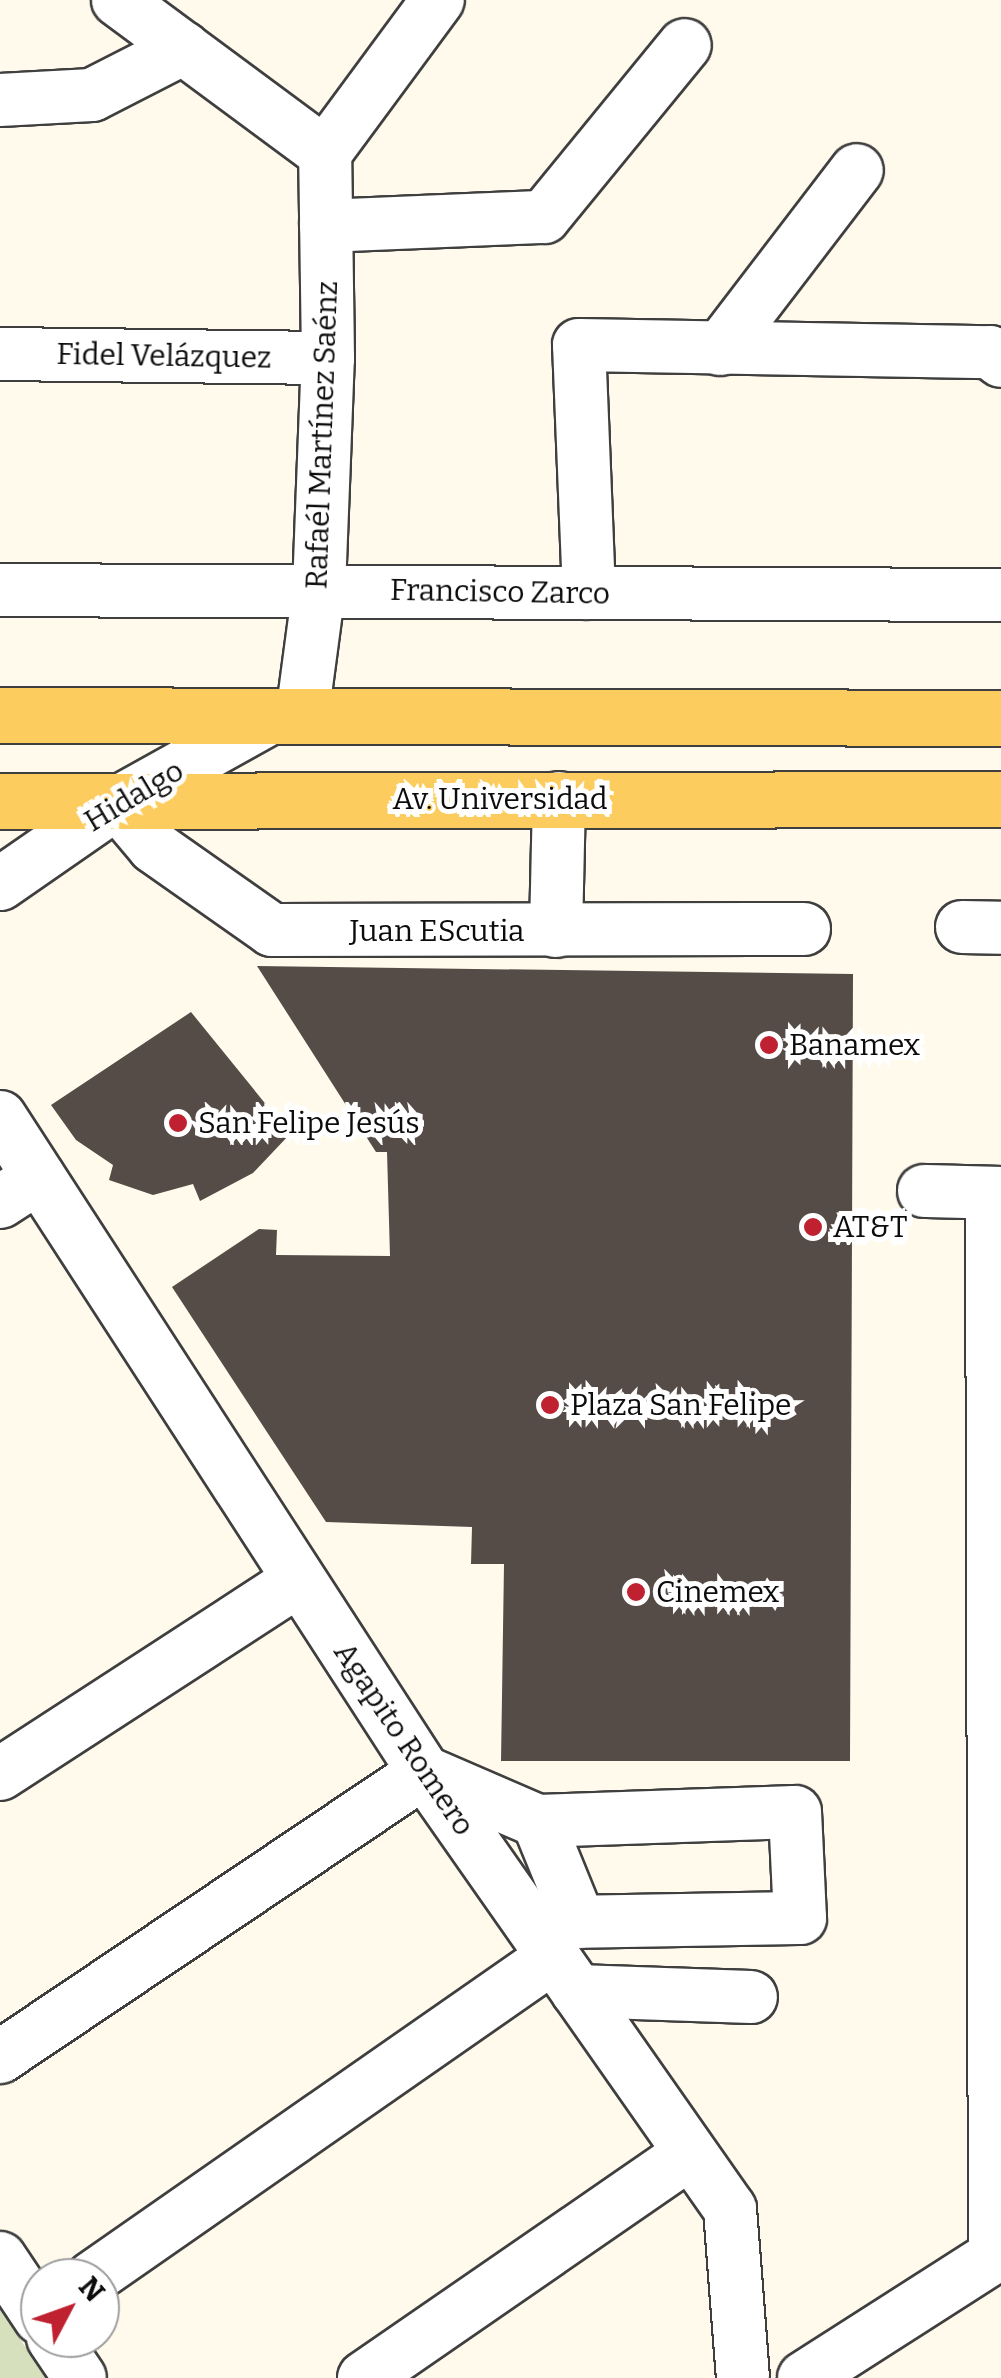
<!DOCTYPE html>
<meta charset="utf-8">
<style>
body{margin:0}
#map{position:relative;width:1001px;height:2378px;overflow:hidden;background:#fffaeb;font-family:Bitter,serif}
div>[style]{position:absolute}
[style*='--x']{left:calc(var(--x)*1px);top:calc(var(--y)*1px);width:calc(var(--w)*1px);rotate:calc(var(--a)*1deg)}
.cemetery>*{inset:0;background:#d7e0bc}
.building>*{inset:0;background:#554c48}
.roads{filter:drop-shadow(2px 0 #3f3f3f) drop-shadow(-2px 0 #3f3f3f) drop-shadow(0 2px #3f3f3f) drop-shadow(0 -2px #3f3f3f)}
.minor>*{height:52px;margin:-26px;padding:0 26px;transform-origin:26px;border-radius:26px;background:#fff}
.major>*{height:55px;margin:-27.5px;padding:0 27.5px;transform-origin:27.5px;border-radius:27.5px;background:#fccd5e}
.dots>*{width:28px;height:28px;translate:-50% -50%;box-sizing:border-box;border:5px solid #fff;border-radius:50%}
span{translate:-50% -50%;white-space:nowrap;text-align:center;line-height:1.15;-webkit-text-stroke:10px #fff;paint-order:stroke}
.street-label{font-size:30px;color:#0c0c0c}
.poi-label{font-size:30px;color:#0c0c0c}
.left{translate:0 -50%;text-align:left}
.north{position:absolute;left:20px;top:2258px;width:100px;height:100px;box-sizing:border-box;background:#fff;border:2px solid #9e9e9e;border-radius:50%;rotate:49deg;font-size:28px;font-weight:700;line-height:40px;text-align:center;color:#0c0c0c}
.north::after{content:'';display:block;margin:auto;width:35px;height:45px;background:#bf2131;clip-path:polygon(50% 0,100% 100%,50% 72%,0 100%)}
</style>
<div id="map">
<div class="cemetery">
<i style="clip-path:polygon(0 2309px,46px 2378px,0 2378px)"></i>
</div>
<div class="building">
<i style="clip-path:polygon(257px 966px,853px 974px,850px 1761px,501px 1761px,504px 1564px,471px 1564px,472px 1527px,326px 1522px,172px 1287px,259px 1229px,277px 1230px,276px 1255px,390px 1256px,387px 1152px,376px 1152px)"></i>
<i style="clip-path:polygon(191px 1012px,290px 1134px,253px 1173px,200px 1201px,193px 1184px,153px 1195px,109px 1180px,113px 1165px,76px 1140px,51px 1105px)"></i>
</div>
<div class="roads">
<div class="minor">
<i style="--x:118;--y:0;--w:257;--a:36.5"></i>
<i style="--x:0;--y:100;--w:92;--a:-3.1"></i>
<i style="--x:92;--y:95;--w:103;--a:-27.1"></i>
<i style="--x:326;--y:226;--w:218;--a:-2.4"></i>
<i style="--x:544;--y:217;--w:222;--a:-50.7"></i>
<i style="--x:720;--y:349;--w:225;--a:-52.6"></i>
<i style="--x:0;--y:354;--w:328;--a:0.7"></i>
<i style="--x:0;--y:590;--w:1001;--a:0.29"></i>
<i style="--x:589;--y:593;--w:248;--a:-92.3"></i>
<i style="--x:579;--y:345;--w:411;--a:1"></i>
<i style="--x:990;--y:352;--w:14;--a:39"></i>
<i style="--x:302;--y:716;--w:128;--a:-82.4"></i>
<i style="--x:319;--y:589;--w:231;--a:-87.8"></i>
<i style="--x:328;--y:358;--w:205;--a:-90.8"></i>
<i style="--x:325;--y:153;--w:190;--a:-53.6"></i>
<i style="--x:117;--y:803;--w:57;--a:49.9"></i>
<i style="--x:154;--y:847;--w:144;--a:35.1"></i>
<i style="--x:272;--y:930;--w:532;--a:-0.11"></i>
<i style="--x:0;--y:884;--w:142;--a:-34.7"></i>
<i style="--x:117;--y:803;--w:179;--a:-29.1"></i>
<i style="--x:962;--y:927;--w:39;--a:1"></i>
<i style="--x:556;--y:931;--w:133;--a:-88.7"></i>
<i style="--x:0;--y:1117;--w:780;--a:57.08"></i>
<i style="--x:424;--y:1772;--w:533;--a:55"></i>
<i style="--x:730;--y:2209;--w:169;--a:85.6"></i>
<i style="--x:924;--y:1191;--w:77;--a:1.5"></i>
<i style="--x:992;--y:1193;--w:1063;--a:89.84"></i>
<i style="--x:0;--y:1202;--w:46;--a:-32.7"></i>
<i style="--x:0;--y:1774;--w:356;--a:-33"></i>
<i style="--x:577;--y:1991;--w:174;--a:2"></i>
<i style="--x:0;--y:2057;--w:511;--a:-33.91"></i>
<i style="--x:424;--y:1772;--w:124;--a:23.3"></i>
<i style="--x:538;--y:1821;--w:257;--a:-2"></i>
<i style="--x:795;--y:1812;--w:106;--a:87.3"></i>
<i style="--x:800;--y:1918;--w:221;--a:179"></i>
<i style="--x:579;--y:1922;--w:109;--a:-112.1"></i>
<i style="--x:0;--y:2258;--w:72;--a:56.3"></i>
<i style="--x:92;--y:2278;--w:562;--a:-34.85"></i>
<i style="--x:53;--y:2338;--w:48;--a:56"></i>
<i style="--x:364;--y:2378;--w:396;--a:-34.6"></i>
<i style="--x:804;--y:2378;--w:234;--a:-32.6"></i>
</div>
<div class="major">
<i style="--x:0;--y:715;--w:1001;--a:0.17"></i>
<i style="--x:0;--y:801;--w:1001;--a:-0.11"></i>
</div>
</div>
<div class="dots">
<i style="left:769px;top:1045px;background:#bf2131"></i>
<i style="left:178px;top:1123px;background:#bf2131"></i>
<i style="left:813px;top:1227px;background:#bf2131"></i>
<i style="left:550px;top:1405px;background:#bf2131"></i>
<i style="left:636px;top:1592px;background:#bf2131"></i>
</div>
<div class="street-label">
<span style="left:164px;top:356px;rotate:1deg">Fidel Velázquez</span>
<span style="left:322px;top:435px;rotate:-88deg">Rafaél Martínez Saénz</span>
<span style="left:500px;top:592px;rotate:1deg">Francisco Zarco</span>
<span style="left:134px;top:796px;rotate:-31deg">Hidalgo</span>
<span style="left:500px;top:799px">Av. Universidad</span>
<span style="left:437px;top:931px">Juan EScutia</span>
<span style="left:404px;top:1739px;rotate:56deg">Agapito Romero</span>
</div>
<div class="poi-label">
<span class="left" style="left:789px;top:1045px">Banamex</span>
<span class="left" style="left:198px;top:1123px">San Felipe Jesús</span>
<span class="left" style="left:833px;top:1227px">AT&amp;T</span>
<span class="left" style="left:570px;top:1405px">Plaza San Felipe</span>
<span class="left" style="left:656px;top:1592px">Cinemex</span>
</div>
<div class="north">N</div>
</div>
